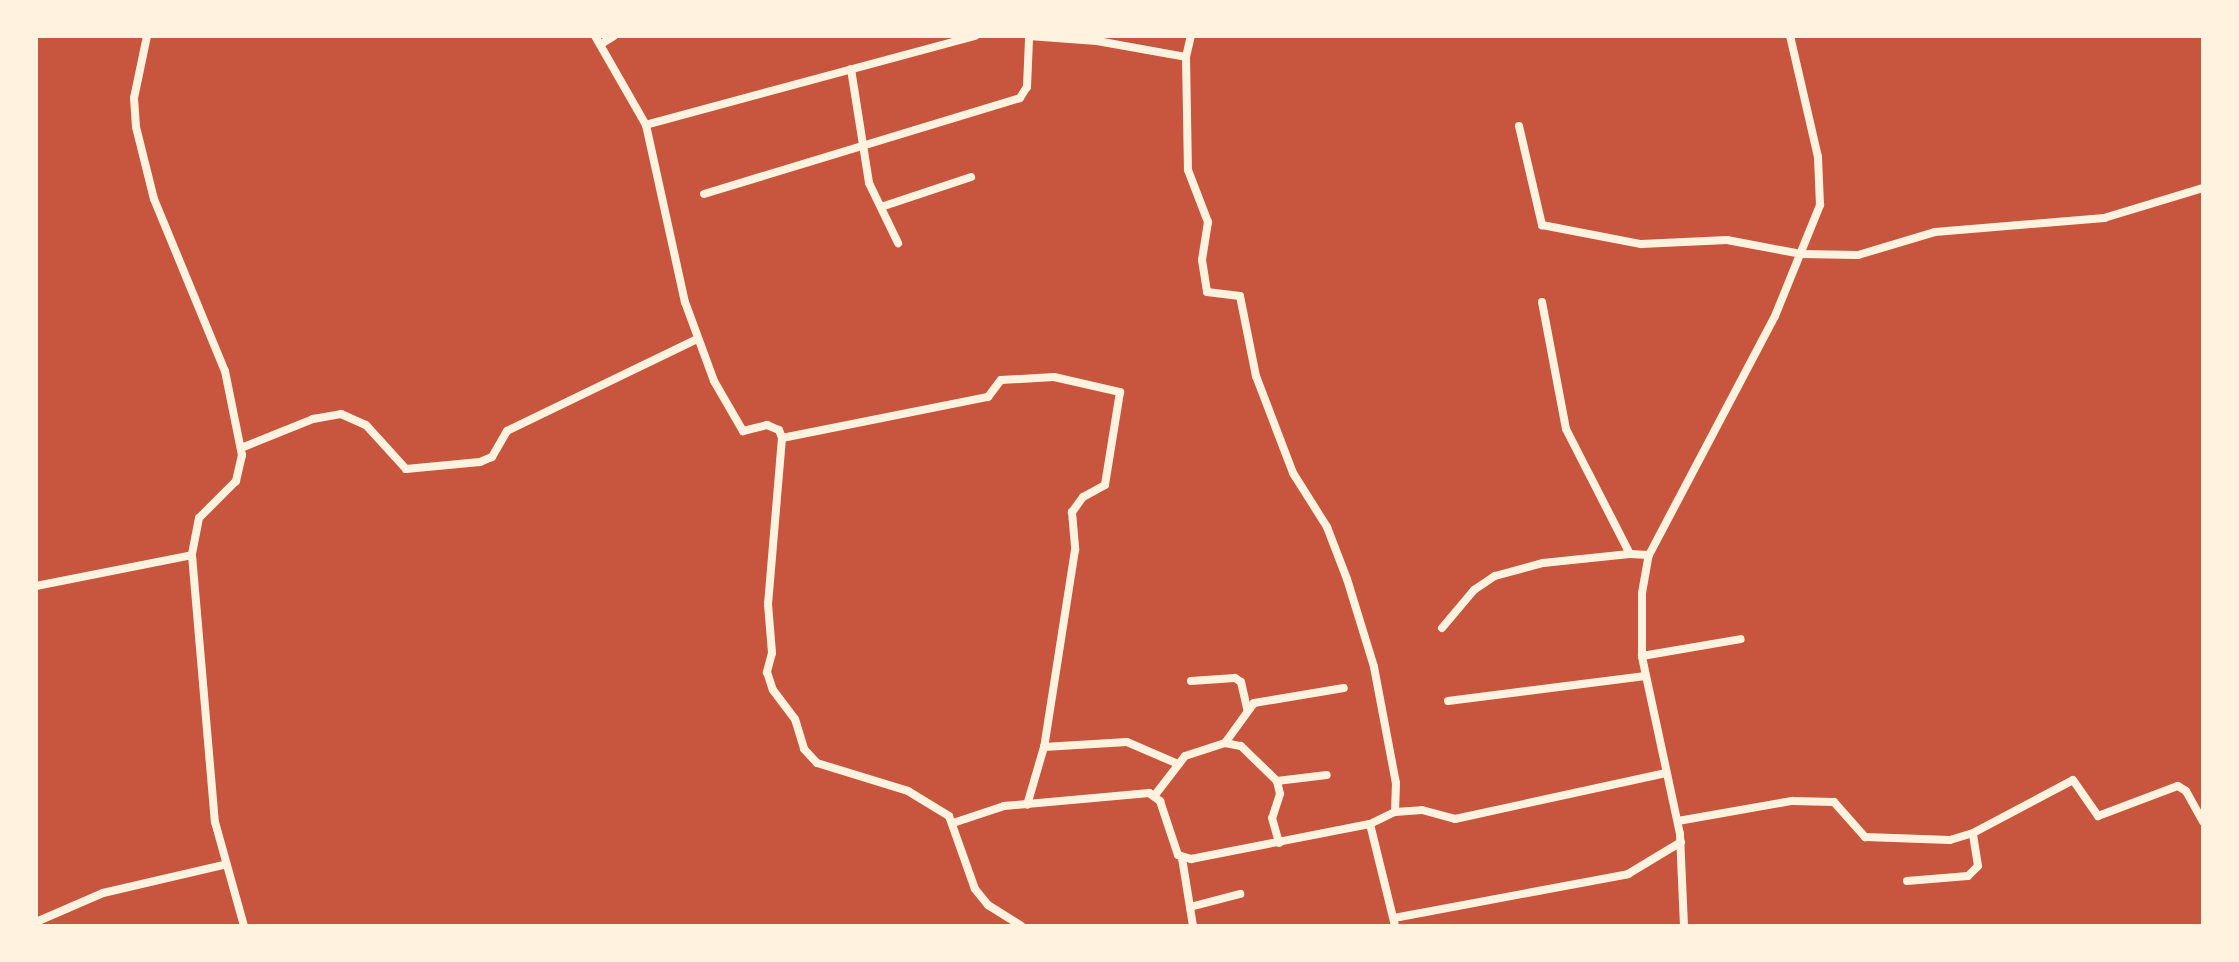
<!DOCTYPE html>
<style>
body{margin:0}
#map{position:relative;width:2239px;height:962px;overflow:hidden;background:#c8553d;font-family:"Fira Sans",sans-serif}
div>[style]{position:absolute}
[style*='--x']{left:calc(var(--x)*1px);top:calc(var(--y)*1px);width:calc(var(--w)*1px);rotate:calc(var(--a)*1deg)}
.minor>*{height:8px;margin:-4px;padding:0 4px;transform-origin:4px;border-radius:4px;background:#fff3e0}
span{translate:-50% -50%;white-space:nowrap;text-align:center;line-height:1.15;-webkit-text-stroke:6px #fff3e0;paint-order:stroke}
.frame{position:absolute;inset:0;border:38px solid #fff3e0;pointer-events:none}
</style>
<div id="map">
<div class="minor">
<i style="--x:147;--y:36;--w:63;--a:101.8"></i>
<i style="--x:134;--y:98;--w:29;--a:86"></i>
<i style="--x:136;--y:127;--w:74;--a:76"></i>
<i style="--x:154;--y:199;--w:186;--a:67.6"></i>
<i style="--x:225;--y:371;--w:86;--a:78.6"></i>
<i style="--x:242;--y:455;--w:27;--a:103"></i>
<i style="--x:236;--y:481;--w:52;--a:135"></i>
<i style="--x:199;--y:518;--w:38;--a:101"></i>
<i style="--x:192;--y:555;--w:268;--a:85.1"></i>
<i style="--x:215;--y:822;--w:108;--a:74.4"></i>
<i style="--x:595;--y:36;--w:103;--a:60.2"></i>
<i style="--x:975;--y:36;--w:341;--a:164.9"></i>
<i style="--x:646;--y:125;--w:181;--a:77.6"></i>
<i style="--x:685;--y:302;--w:84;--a:69.8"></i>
<i style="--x:714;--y:381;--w:58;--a:59.9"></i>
<i style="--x:743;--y:431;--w:25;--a:-14"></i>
<i style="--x:767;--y:425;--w:13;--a:23"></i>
<i style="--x:779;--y:430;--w:9;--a:69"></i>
<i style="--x:782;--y:438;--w:167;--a:94.8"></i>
<i style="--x:768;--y:604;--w:49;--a:85.3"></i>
<i style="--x:772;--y:653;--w:20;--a:105"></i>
<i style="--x:767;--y:672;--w:19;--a:72"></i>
<i style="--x:773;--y:690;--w:36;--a:53"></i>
<i style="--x:795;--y:719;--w:31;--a:73"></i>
<i style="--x:804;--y:749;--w:19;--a:47"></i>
<i style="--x:817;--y:763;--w:95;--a:17.1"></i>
<i style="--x:908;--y:791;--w:48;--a:31.4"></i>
<i style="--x:949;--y:816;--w:77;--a:70.4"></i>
<i style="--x:975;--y:889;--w:21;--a:51"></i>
<i style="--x:988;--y:905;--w:39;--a:32"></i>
<i style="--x:1029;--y:36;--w:68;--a:4.2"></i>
<i style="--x:1097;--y:41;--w:90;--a:10.2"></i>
<i style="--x:1186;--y:57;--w:113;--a:89"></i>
<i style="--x:1188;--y:170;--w:56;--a:69"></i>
<i style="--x:1208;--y:222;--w:38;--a:99"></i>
<i style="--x:1202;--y:260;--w:32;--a:81"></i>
<i style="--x:1207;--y:292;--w:33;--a:7"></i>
<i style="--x:1240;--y:296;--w:82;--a:78.7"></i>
<i style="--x:1256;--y:376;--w:104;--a:69.1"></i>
<i style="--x:1293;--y:473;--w:64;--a:57.8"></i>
<i style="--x:1327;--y:527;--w:56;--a:69"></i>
<i style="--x:1347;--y:579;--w:92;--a:72.9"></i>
<i style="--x:1374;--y:667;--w:118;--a:79.3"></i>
<i style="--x:1396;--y:783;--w:29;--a:92"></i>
<i style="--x:601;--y:44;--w:15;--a:-32"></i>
<i style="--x:1186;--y:57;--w:22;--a:-77"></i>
<i style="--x:851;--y:69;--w:115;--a:81"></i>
<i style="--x:869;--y:183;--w:67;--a:64.2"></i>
<i style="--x:1519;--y:126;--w:102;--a:76.9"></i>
<i style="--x:1542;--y:225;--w:101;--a:10.9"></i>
<i style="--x:1641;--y:244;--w:86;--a:-2.7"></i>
<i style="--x:1727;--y:240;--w:75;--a:10.7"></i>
<i style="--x:1801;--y:254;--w:57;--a:1"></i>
<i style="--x:1858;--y:255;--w:80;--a:-16.6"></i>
<i style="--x:1935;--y:232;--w:170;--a:-4.7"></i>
<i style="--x:2104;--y:218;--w:103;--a:-16.9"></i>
<i style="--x:704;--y:194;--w:330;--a:-16.9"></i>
<i style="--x:1020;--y:98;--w:13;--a:-58"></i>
<i style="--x:1027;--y:87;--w:48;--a:-87.6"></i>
<i style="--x:881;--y:207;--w:95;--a:-18.4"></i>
<i style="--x:1542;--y:302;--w:129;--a:79.3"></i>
<i style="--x:1566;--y:429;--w:140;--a:62.9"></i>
<i style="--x:1630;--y:554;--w:19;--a:3"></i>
<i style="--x:782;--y:438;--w:210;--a:-11.3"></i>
<i style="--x:988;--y:397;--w:21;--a:-53"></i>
<i style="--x:1001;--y:380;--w:53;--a:-3.2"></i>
<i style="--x:1054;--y:377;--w:68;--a:12.8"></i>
<i style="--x:1120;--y:392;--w:94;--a:99.2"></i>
<i style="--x:1105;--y:485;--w:25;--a:151"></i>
<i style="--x:1083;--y:497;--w:19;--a:126"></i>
<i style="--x:1072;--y:512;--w:38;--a:85"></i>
<i style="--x:1075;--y:550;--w:199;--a:98.9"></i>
<i style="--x:1044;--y:747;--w:60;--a:106.3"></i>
<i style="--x:241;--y:448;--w:78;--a:-21.9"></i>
<i style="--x:313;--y:419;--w:28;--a:-10"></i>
<i style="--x:341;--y:414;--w:27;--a:24"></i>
<i style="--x:366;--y:425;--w:59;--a:47.7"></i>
<i style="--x:406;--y:469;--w:74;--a:-5.4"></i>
<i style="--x:480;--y:462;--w:13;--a:-23"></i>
<i style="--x:492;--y:457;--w:30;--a:-60"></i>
<i style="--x:507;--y:431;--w:211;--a:-25.8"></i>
<i style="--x:36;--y:586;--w:159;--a:-11.2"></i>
<i style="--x:1442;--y:628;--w:50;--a:-49.9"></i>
<i style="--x:1474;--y:590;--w:25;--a:-34"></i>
<i style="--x:1495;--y:576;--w:50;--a:-15.2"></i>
<i style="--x:1543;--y:563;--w:87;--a:-5.9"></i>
<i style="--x:1642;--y:656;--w:100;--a:-9.7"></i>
<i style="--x:1191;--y:681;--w:44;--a:-3.9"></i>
<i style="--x:1235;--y:678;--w:7;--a:34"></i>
<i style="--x:1241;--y:682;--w:28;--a:77"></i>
<i style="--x:1448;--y:701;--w:199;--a:-7.2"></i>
<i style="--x:1225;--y:743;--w:16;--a:11"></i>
<i style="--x:1241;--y:746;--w:50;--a:44.2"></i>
<i style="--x:1277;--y:781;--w:13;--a:77"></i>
<i style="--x:1280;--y:794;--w:25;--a:108"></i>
<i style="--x:1272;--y:818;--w:26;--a:74"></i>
<i style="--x:1044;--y:747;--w:83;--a:-3.4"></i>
<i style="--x:1127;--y:742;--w:56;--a:23.3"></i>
<i style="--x:1277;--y:781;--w:50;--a:-6.8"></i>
<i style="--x:1155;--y:795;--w:49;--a:-52.4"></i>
<i style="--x:1185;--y:756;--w:42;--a:-18"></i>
<i style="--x:1225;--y:743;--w:49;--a:-54.1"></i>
<i style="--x:1254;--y:703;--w:91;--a:-9.5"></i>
<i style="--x:1678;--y:821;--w:116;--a:-10"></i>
<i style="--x:1792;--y:801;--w:42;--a:1.4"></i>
<i style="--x:1834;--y:802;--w:47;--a:48.5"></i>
<i style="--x:1865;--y:837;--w:85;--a:2"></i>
<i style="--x:1950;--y:840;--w:24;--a:-17"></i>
<i style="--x:1973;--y:833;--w:113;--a:-27.9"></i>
<i style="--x:2073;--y:780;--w:44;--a:55.2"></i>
<i style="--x:2098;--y:816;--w:85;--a:-20.6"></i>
<i style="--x:2178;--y:786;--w:9;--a:32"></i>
<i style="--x:2186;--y:791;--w:35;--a:61"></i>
<i style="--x:953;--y:823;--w:54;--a:-18.4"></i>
<i style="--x:1004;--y:806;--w:146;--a:-5.1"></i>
<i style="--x:1149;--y:793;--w:14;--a:36"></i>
<i style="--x:1160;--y:801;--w:57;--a:71.6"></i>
<i style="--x:1178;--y:855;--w:14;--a:17"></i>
<i style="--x:1191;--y:859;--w:182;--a:-11.1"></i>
<i style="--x:1370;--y:824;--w:105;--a:76.2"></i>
<i style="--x:1370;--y:824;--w:28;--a:-26"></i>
<i style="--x:1395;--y:812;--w:27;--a:-4"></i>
<i style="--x:1422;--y:810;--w:34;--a:15"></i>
<i style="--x:1455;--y:819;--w:216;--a:-12.3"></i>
<i style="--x:1182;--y:858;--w:69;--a:80.8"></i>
<i style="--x:1907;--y:881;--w:61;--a:-4.7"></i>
<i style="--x:1968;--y:876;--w:14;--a:-45"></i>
<i style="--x:1978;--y:866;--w:33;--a:-99"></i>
<i style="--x:1190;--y:907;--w:52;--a:-14.6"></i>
<i style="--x:1394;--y:918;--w:238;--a:-10.6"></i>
<i style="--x:1628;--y:874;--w:62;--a:-31.1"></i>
<i style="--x:36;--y:922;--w:73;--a:-23.4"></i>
<i style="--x:103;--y:893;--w:123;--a:-13.1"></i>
<i style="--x:1684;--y:926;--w:92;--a:-92.5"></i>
<i style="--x:1680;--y:834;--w:182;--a:-102.1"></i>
<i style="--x:1642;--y:656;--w:63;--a:-90"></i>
<i style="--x:1642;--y:593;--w:39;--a:-80"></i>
<i style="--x:1649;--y:555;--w:270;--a:-62.2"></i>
<i style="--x:1775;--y:316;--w:120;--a:-67.9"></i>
<i style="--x:1820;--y:205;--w:48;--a:-92.4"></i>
<i style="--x:1818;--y:157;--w:124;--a:-103"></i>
</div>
<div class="frame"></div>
</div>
